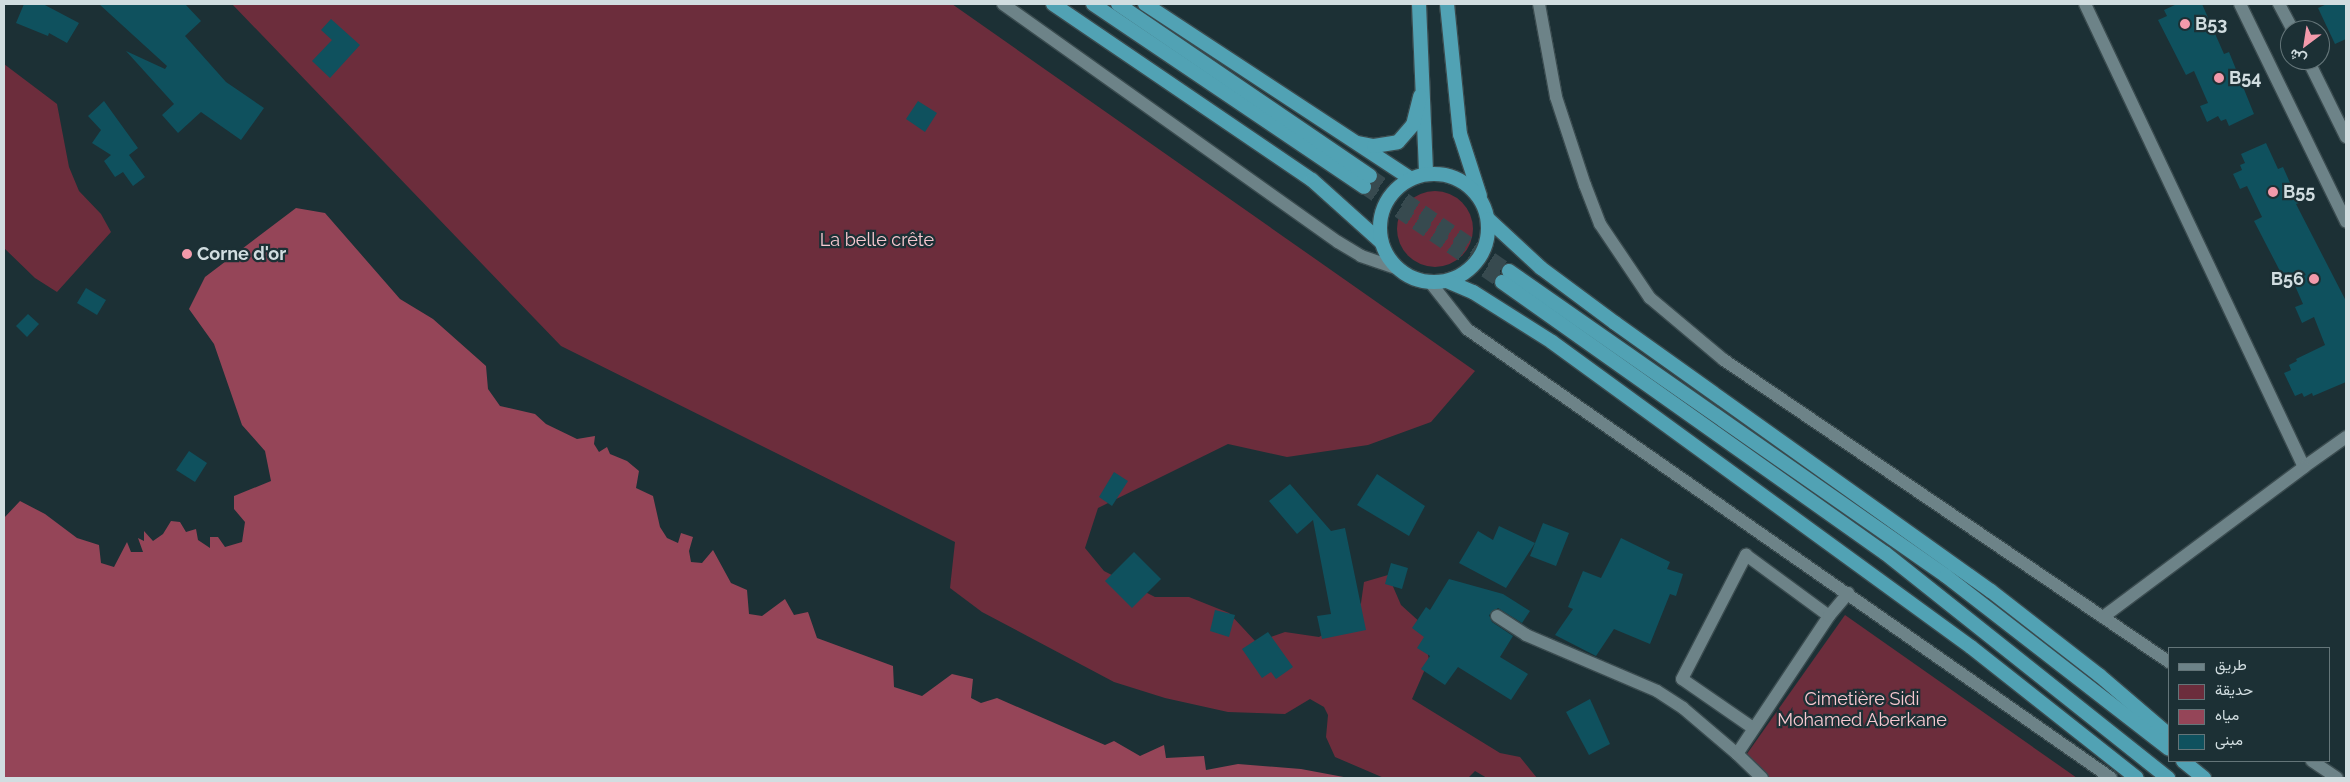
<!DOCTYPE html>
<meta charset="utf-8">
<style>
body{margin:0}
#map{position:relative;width:2350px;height:782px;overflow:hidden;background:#1c3035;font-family:Raleway,Vazirmatn,sans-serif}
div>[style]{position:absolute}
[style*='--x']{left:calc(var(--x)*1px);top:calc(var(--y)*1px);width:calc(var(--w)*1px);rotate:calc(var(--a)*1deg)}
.green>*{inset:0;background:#6c2d3c}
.round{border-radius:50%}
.water>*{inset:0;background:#954558}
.building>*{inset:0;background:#0f515e}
.trunk-tunnel>*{height:14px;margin-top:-7px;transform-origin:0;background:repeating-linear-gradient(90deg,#374a4f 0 14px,transparent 0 21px)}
.roads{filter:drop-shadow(1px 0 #3a4b4f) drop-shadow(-1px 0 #3a4b4f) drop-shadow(0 1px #3a4b4f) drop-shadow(0 -1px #3a4b4f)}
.minor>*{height:12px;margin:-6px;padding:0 6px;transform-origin:6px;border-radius:6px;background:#6d8388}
.tertiary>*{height:12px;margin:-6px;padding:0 6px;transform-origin:6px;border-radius:6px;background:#6d8388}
.trunk>*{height:14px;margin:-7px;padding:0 7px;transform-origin:7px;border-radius:7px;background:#51a2b4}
.trunk>.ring{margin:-7px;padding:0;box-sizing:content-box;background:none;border:14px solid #51a2b4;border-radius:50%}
.dots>*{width:14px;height:14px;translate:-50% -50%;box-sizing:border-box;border:2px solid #1c3035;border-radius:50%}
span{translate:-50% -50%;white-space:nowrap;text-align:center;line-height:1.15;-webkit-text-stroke:4.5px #1c3035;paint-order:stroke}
.poi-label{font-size:18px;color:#d1dde0;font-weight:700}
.left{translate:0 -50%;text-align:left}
.right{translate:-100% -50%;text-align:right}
.park-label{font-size:18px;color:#f8c8d0}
.frame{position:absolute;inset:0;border:5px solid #d1dde0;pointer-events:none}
.legend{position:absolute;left:2168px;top:647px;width:162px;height:115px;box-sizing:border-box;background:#1c3035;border:1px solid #647579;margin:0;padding:6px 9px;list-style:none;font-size:15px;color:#d1dde0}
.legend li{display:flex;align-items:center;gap:10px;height:25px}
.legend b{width:25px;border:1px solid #647579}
.north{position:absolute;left:2280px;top:20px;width:50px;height:50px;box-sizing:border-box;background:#1c3035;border:1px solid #647579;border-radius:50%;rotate:211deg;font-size:14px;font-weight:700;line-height:20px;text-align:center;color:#d1dde0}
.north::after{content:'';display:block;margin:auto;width:18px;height:22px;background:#f39aab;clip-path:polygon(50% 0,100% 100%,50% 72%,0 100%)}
</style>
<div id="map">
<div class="green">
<i style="clip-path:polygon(232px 4px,952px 4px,1475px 371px,1431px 422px,1368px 445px,1287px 457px,1228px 444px,1098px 508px,1085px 548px,1104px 571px,1155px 597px,1189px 597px,1229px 613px,1256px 642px,1285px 632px,1319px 637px,1348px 621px,1361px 603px,1364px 582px,1388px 575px,1401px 605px,1422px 624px,1429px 660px,1412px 699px,1500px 753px,1520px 757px,1537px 778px,1487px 778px,1475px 771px,1468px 778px,1384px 778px,1335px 757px,1326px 737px,1328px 715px,1324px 707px,1310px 699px,1285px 714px,1228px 712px,1165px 698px,1114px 682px,982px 612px,950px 588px,955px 542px,561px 346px)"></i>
<i style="clip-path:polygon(4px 64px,57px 104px,69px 167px,79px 191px,101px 214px,111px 232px,57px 292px,35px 278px,4px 248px)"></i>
<i class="round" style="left:1397px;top:191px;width:76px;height:76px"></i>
<i style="clip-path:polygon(1845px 615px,2077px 778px,1769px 778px,1744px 758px)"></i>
</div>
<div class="water">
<i style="clip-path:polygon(296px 208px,325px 213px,400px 299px,433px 319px,486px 366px,488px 389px,500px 406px,535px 414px,546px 424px,577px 439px,595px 436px,594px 444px,599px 452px,607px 447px,610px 454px,627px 461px,639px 471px,636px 488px,653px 496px,660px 527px,667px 538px,678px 543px,681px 533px,693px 537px,689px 551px,691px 562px,702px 563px,713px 550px,731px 583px,747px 590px,749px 614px,762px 616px,785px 599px,794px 615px,808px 612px,817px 638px,893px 666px,894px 687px,922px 696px,952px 674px,973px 679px,971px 698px,981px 703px,997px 698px,1105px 745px,1114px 741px,1140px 756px,1164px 745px,1166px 758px,1204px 756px,1206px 770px,1238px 764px,1301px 769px,1349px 778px,4px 778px,4px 518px,20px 501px,45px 514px,77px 538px,99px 545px,101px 563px,114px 567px,127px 542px,131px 552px,143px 552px,138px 538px,144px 541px,144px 531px,153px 541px,163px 534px,171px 521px,180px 522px,186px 532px,196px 529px,198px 540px,210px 548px,210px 537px,218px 537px,225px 547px,242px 542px,245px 522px,234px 509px,234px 496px,271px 481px,265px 451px,242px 425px,214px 344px,189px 309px,205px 277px)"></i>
</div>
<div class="building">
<i style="clip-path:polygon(24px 4px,43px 4px,79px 23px,67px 43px,49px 33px,48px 36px,16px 23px)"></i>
<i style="clip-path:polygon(99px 4px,185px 4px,201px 21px,185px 36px,226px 82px,264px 108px,241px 140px,201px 112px,178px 133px,162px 115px,174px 104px,126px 51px,165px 69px,167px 66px)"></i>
<i style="clip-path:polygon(2177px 4px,2202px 4px,2224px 54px,2229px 52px,2254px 114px,2229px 126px,2226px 119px,2221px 121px,2218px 116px,2207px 122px,2200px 106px,2208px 103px,2194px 71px,2186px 75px,2158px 20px,2167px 16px,2164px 10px)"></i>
<i style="clip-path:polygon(2327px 4px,2346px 4px,2346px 39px,2335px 44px,2318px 8px)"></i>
<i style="clip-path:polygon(331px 19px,360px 45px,330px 78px,312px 61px,332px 40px,321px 30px)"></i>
<i style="clip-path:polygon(104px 101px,138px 148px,129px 155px,145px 177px,133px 186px,123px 172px,115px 177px,104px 161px,111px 155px,92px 143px,101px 130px,88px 116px)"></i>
<i style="clip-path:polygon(918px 101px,937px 113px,925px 132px,906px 119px)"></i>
<i style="clip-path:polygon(2266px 143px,2278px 169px,2283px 167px,2299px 203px,2296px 204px,2346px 301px,2346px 382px,2313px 396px,2312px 393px,2304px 397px,2302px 393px,2295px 396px,2284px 373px,2291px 370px,2289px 365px,2297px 361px,2296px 359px,2325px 345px,2314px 317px,2302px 323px,2295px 307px,2303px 304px,2289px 272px,2282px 275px,2254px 221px,2262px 217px,2247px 186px,2240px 189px,2233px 174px,2242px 170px,2240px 165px,2245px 163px,2241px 154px)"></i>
<i style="clip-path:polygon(86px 288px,106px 300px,97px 315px,77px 303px)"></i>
<i style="clip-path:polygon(28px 314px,39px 324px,27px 337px,16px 326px)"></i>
<i style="clip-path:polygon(189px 451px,207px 463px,195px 482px,176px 470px)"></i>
<i style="clip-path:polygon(1114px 472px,1128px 481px,1112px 506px,1099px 497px)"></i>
<i style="clip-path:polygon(1377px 474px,1425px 506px,1409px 536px,1357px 505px)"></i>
<i style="clip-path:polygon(1290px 484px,1331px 531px,1345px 528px,1366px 630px,1322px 639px,1317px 616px,1331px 614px,1313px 520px,1297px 534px,1269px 501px)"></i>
<i style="clip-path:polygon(1543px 523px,1569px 533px,1556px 566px,1530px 556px)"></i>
<i style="clip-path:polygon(1499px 526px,1535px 543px,1506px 588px,1459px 563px,1478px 531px,1493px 540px)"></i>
<i style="clip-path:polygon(1621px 538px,1670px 562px,1667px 569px,1683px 574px,1676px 596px,1670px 594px,1650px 644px,1614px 629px,1596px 656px,1555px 635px,1573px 609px,1568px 607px,1583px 571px,1601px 578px)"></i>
<i style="clip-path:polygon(1134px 552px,1161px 579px,1132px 608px,1105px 581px)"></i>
<i style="clip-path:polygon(1391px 563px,1408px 568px,1402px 589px,1385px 584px)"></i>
<i style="clip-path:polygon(1449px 579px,1503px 594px,1530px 611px,1522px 623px,1498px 608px,1489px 615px,1492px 622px,1513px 636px,1500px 657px,1528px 674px,1511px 700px,1458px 667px,1445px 685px,1421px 669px,1430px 656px,1417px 648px,1424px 637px,1412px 628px,1426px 607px,1430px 610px)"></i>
<i style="clip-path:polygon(1215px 610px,1235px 615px,1229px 637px,1210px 631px)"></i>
<i style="clip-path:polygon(1268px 632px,1293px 667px,1276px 679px,1271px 672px,1262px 678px,1242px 649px)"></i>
<i style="clip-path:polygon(1590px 699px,1610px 744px,1589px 755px,1566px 712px)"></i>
</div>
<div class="trunk-tunnel">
<i style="--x:1370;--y:176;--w:168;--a:34.4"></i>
<i style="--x:1364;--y:187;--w:168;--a:34.5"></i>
</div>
<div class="roads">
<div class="minor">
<i style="--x:1539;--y:4;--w:95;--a:79.6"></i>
<i style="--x:1556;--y:97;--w:93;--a:71.8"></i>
<i style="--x:1585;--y:185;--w:42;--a:69"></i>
<i style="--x:1600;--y:224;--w:89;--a:56"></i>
<i style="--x:1650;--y:298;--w:97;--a:40"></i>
<i style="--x:1724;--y:360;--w:538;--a:34.16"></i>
<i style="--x:2085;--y:4;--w:512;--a:64.69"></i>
<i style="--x:2304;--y:467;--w:52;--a:-35.5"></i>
<i style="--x:2240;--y:4;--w:242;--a:64"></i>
<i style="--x:2279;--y:4;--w:30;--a:62"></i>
<i style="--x:2308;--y:60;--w:86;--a:63.7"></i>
<i style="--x:1497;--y:616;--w:35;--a:33"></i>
<i style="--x:1526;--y:635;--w:142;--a:23.1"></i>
<i style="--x:1657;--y:691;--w:31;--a:33"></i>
<i style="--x:1683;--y:708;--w:71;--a:40.4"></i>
<i style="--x:2103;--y:617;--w:251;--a:-36.7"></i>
<i style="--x:1753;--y:728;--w:86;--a:-145.4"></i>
<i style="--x:1682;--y:679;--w:140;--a:-62.7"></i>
<i style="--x:1746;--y:555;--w:103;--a:36.3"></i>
<i style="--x:2312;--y:761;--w:30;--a:34"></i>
<i style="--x:1762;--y:778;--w:35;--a:-136"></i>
<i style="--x:1737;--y:754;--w:166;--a:-56.3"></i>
<i style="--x:1829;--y:616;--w:30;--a:-50"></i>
</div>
<div class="tertiary">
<i style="--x:1003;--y:4;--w:411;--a:35.4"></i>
<i style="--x:1338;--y:242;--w:27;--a:31"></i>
<i style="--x:1361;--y:256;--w:40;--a:18.9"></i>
<i style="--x:1430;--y:282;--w:60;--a:51.8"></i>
<i style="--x:1467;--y:329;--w:785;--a:34.88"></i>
</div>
<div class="trunk">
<i style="--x:1053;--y:4;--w:313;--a:34.2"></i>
<i style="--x:1312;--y:180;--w:93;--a:41.9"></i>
<i style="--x:1093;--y:4;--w:327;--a:34"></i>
<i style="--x:1118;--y:4;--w:305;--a:34.3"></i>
<i style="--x:1145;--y:4;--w:317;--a:33.3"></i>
<i style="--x:1419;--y:4;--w:170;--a:87.6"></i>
<i style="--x:1447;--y:4;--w:131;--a:84.3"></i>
<i style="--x:1460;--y:134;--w:65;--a:72.1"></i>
<i style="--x:1358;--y:143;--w:16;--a:11"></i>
<i style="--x:1374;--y:146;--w:24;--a:-9"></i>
<i style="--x:1398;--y:142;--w:23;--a:-49"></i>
<i style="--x:1413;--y:125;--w:30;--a:-76"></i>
<i class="ring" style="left:1380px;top:174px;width:94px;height:94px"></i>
<i style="--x:1488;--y:219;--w:72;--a:42.8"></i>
<i style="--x:1541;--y:268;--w:92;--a:36.6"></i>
<i style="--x:1615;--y:323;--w:462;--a:35.5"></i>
<i style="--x:1991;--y:591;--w:137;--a:37.9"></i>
<i style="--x:2099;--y:675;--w:92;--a:40.6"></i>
<i style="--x:1509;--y:271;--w:533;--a:34.91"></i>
<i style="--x:1946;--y:576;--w:282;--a:37.8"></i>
<i style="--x:1447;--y:281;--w:28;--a:23"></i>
<i style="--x:1473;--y:292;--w:93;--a:32.3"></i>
<i style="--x:1552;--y:342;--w:518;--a:36.05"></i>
<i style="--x:1971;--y:647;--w:211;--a:38.3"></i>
<i style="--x:1502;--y:282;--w:469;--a:35.3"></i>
<i style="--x:1885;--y:553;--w:362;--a:38.5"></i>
<i style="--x:2183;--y:761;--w:27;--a:39"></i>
</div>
</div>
<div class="dots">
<i style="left:2185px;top:24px;background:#f39aab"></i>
<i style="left:2219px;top:78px;background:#f39aab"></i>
<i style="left:2273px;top:192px;background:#f39aab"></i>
<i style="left:187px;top:254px;background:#f39aab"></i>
<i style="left:2314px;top:279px;background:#f39aab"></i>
</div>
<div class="poi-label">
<span class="left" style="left:2195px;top:24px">B53</span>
<span class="left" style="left:2229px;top:78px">B54</span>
<span class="left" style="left:2283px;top:192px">B55</span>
<span class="left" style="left:197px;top:254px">Corne d'or</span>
<span class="right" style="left:2304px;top:279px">B56</span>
</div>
<div class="park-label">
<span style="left:877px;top:240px">La belle crête</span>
<span style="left:1862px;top:710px">Cimetière Sidi<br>Mohamed Aberkane</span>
</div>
<div class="frame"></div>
<ul class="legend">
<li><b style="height:6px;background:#6d8388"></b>طريق</li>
<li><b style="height:14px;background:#6c2d3c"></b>حديقة</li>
<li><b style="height:14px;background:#954558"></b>مياه</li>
<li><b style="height:14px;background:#0f515e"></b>مبنى</li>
</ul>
<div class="north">ش</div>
</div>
